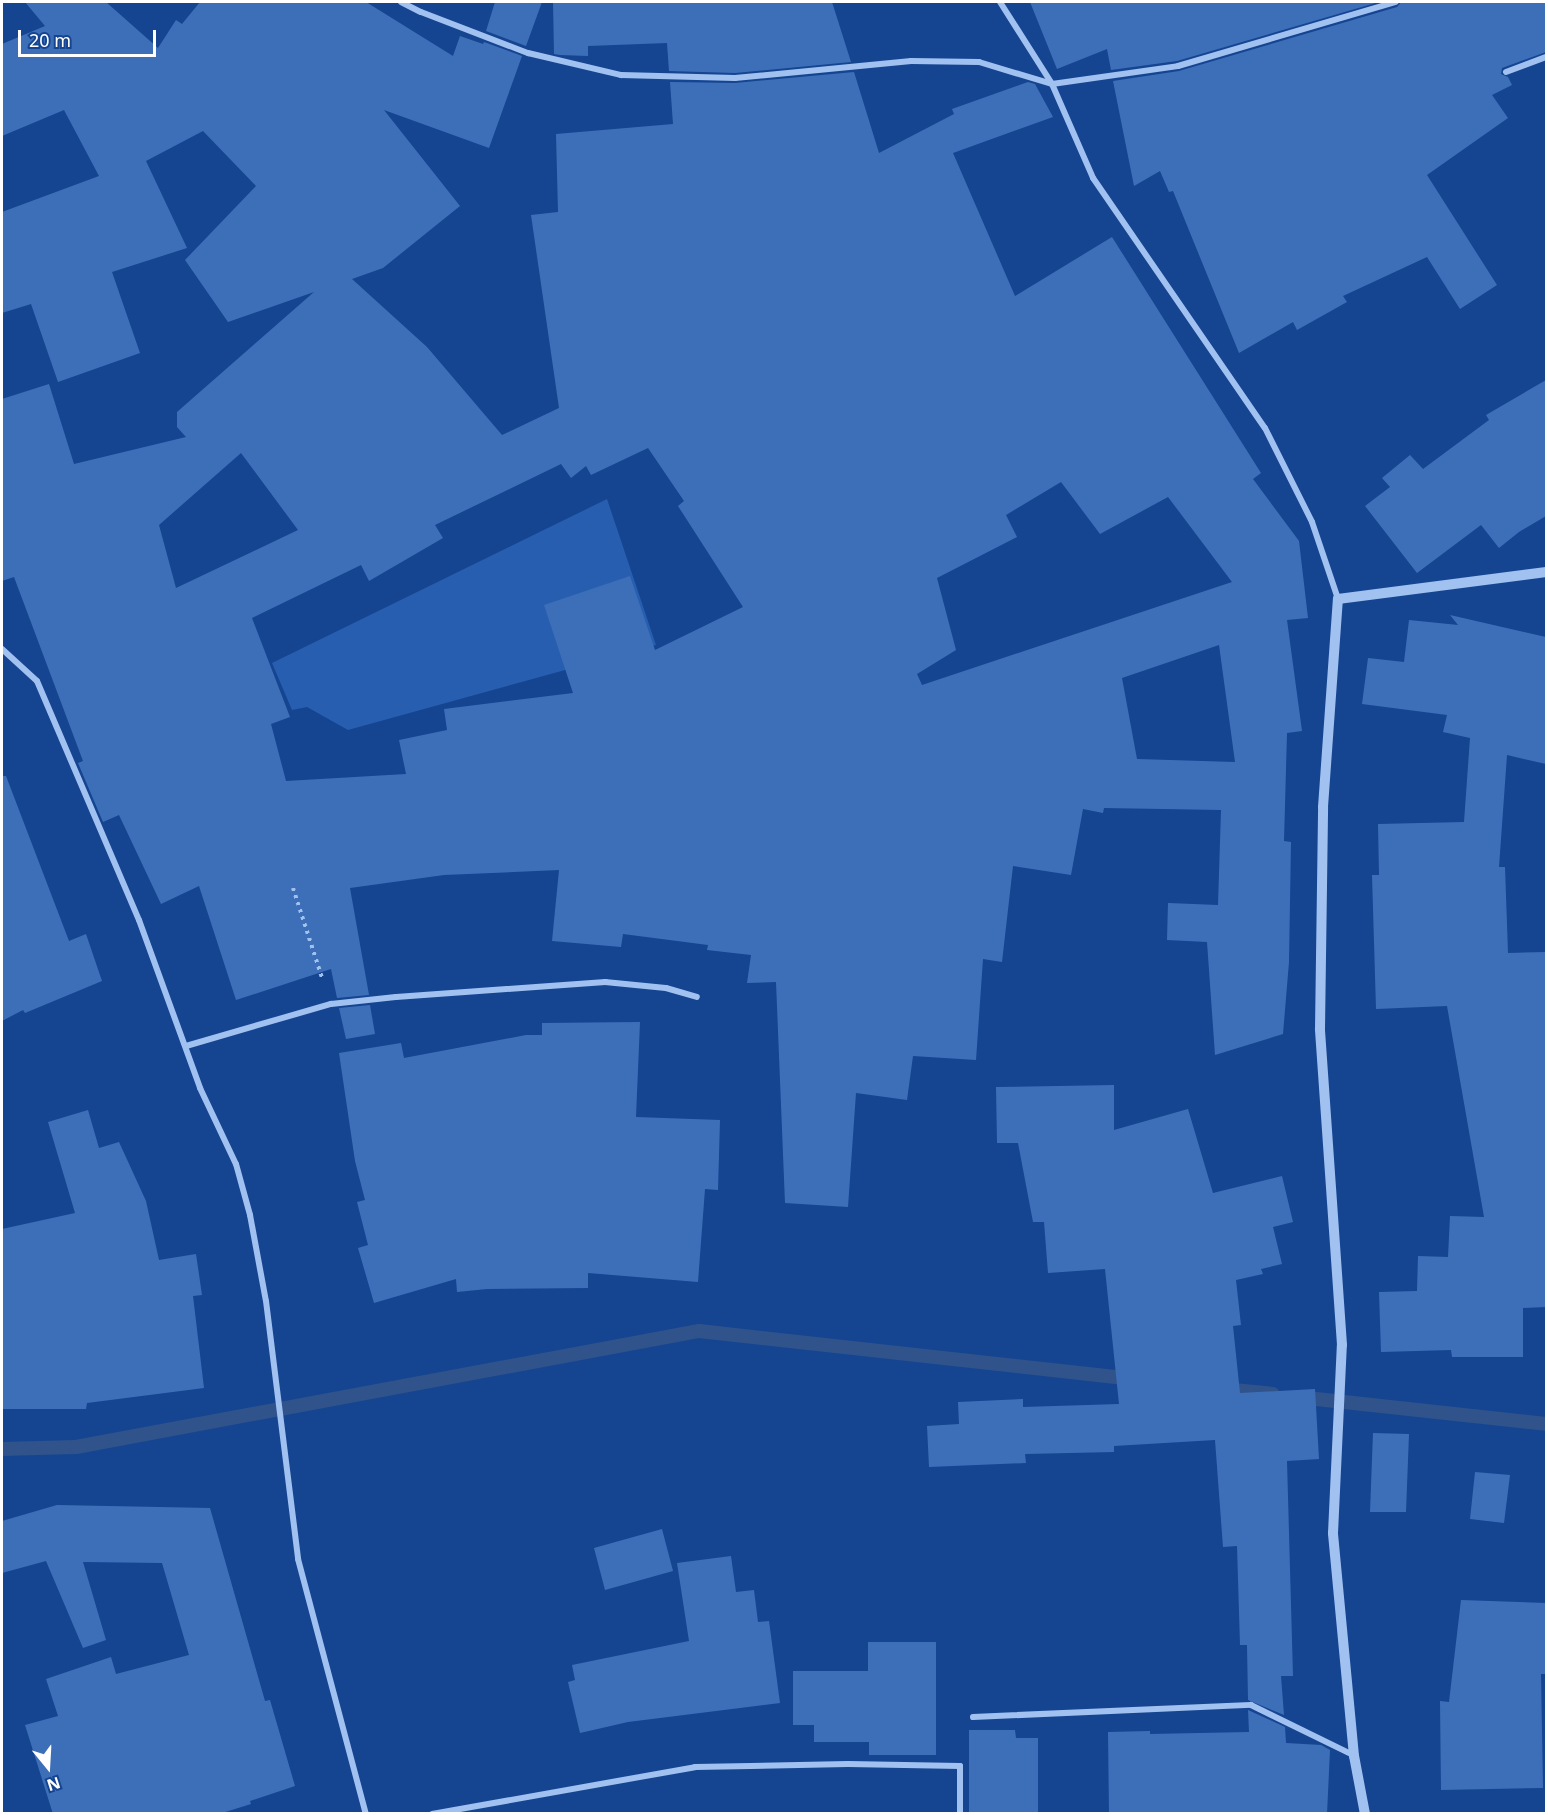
<!DOCTYPE html>
<style>
body{margin:0}
#map{position:relative;width:1548px;height:1815px;overflow:hidden;background:#154591;font-family:"Noto Sans",sans-serif}
div>[style]{position:absolute}
[style*='--x']{left:calc(var(--x)*1px);top:calc(var(--y)*1px);width:calc(var(--w)*1px);rotate:calc(var(--a)*1deg)}
.green>*{inset:0;background:#275eb0}
.stream>*{height:14px;margin:-7px;padding:0 7px;transform-origin:7px;border-radius:7px;background:#30538c}
.building>*{inset:0;background:#3d6fb9}
.path>*{height:4px;margin-top:-2px;transform-origin:0;background:repeating-linear-gradient(90deg,#a1c1f1 0 3px,transparent 0 7.5px)}
.minor>*{height:6px;margin:-3px;padding:0 3px;transform-origin:3px;border-radius:3px;background:#a1c1f1}
.tertiary>*{height:10px;margin:-5px;padding:0 5px;transform-origin:5px;border-radius:5px;background:#a1c1f1}
span{translate:-50% -50%;white-space:nowrap;text-align:center;line-height:1.15;-webkit-text-stroke:6px #154591;paint-order:stroke}
.frame{position:absolute;inset:0;border:3px solid #fff;pointer-events:none}
.north{position:absolute;left:18px;top:1737px;width:60px;height:60px;-webkit-text-stroke:4px #154591;paint-order:stroke;rotate:162deg;font-size:16px;font-weight:700;line-height:24px;text-align:center;color:#fff}
.north::after{content:'';display:block;margin:auto;width:21px;height:27px;background:#fff;clip-path:polygon(50% 0,100% 100%,50% 72%,0 100%)}
.scale{position:absolute;left:18px;top:30px;width:138px;height:27px;box-sizing:border-box;border:3px solid #fff;border-top:0;padding-left:8px;font-size:18px;line-height:21px;white-space:nowrap;color:#fff;-webkit-text-stroke:4px #154591;paint-order:stroke}
</style>
<div id="map">
<div class="green">
<i style="clip-path:polygon(607px 499px,656px 645px,348px 730px,307px 707px,292px 710px,272px 663px)"></i>
</div>
<div class="stream">
<i style="--x:1224;--y:1389;--w:49;--a:5.8"></i>
<i style="--x:1298;--y:1397;--w:249;--a:6.2"></i>
<i style="--x:2;--y:1449;--w:74;--a:-1.5"></i>
<i style="--x:76;--y:1447;--w:634;--a:-10.55"></i>
<i style="--x:699;--y:1331;--w:437;--a:6.3"></i>
</div>
<div class="building">
<i style="clip-path:polygon(evenodd,25px 2px,106px 2px,158px 48px,176px 20px,182px 24px,200px 2px,366px 2px,453px 56px,460px 36px,483px 44px,484px 42px,522px 56px,489px 148px,384px 110px,460px 206px,383px 268px,352px 279px,427px 347px,502px 435px,559px 408px,531px 215px,558px 212px,556px 134px,673px 124px,670px 82px,735px 83px,854px 72px,879px 153px,954px 114px,952px 109px,1028px 82px,1035px 84px,1053px 117px,953px 153px,1015px 296px,1112px 237px,1261px 473px,1253px 479px,1299px 541px,1308px 618px,1287px 620px,1302px 731px,1287px 733px,1284px 841px,1291px 842px,1289px 962px,1283px 1034px,1215px 1055px,1207px 942px,1167px 940px,1168px 903px,1218px 905px,1221px 810px,1104px 808px,1103px 813px,1083px 809px,1071px 875px,1013px 866px,1002px 962px,983px 959px,976px 1060px,913px 1056px,907px 1100px,856px 1093px,848px 1207px,785px 1203px,776px 982px,747px 983px,751px 955px,707px 950px,708px 945px,623px 934px,621px 947px,552px 941px,559px 870px,444px 875px,350px 888px,369px 995px,337px 998px,331px 969px,236px 1000px,199px 886px,161px 904px,119px 815px,103px 822px,78px 763px,83px 761px,14px 577px,2px 581px,2px 399px,49px 384px,74px 464px,186px 437px,177px 427px,177px 412px,314px 292px,228px 322px,185px 260px,256px 186px,203px 131px,146px 161px,187px 248px,112px 272px,140px 353px,58px 382px,31px 304px,2px 313px,2px 212px,99px 176px,64px 110px,2px 136px,2px 44px,45px 26px,25px 2px,648px 448px,684px 501px,678px 506px,743px 607px,655px 650px,630px 576px,544px 605px,573px 693px,444px 709px,447px 730px,399px 740px,406px 774px,286px 781px,271px 724px,290px 717px,252px 618px,361px 565px,369px 581px,443px 538px,435px 525px,561px 464px,571px 478px,586px 466px,591px 475px,648px 448px,25px 2px,241px 453px,298px 530px,176px 588px,159px 525px,241px 453px,25px 2px,1061px 482px,1100px 534px,1168px 497px,1232px 582px,922px 685px,917px 674px,956px 650px,937px 578px,1017px 537px,1006px 515px,1061px 482px,25px 2px,1219px 645px,1235px 762px,1137px 759px,1122px 678px,1219px 645px)"></i>
<i style="clip-path:polygon(495px 2px,542px 2px,526px 46px,486px 31px)"></i>
<i style="clip-path:polygon(553px 2px,832px 2px,851px 62px,735px 73px,669px 71px,667px 43px,588px 46px,588px 56px,560px 55px,554px 54px)"></i>
<i style="clip-path:polygon(1030px 2px,1379px 2px,1177px 61px,1111px 70px,1107px 49px,1057px 69px)"></i>
<i style="clip-path:polygon(1401px 2px,1546px 2px,1546px 52px,1502px 68px,1501px 74px,1508px 77px,1512px 85px,1492px 95px,1508px 118px,1427px 175px,1497px 285px,1460px 309px,1427px 257px,1343px 296px,1347px 302px,1297px 330px,1293px 322px,1239px 353px,1173px 191px,1169px 192px,1160px 171px,1134px 186px,1113px 81px,1179px 71px,1397px 7px)"></i>
<i style="clip-path:polygon(1546px 380px,1546px 516px,1519px 532px,1499px 548px,1481px 525px,1417px 573px,1365px 506px,1390px 487px,1382px 478px,1410px 455px,1423px 469px,1489px 420px,1486px 415px)"></i>
<i style="clip-path:polygon(1450px 615px,1546px 637px,1546px 764px,1507px 755px,1499px 867px,1505px 867px,1508px 953px,1546px 952px,1546px 1307px,1523px 1308px,1523px 1357px,1452px 1357px,1451px 1350px,1381px 1352px,1379px 1292px,1417px 1291px,1418px 1256px,1448px 1257px,1450px 1216px,1484px 1217px,1447px 1006px,1376px 1009px,1372px 875px,1379px 875px,1378px 824px,1464px 822px,1470px 738px,1443px 732px,1447px 715px,1362px 704px,1368px 658px,1404px 662px,1409px 620px,1458px 625px)"></i>
<i style="clip-path:polygon(2px 776px,6px 776px,69px 941px,86px 934px,102px 981px,25px 1013px,23px 1010px,2px 1021px)"></i>
<i style="clip-path:polygon(370px 1005px,375px 1034px,346px 1039px,339px 1008px)"></i>
<i style="clip-path:polygon(640px 1022px,636px 1117px,720px 1120px,718px 1190px,705px 1189px,698px 1282px,588px 1273px,588px 1288px,487px 1289px,457px 1292px,456px 1279px,374px 1303px,358px 1248px,368px 1245px,357px 1202px,365px 1200px,355px 1161px,339px 1053px,401px 1043px,404px 1058px,526px 1035px,542px 1035px,542px 1023px)"></i>
<i style="clip-path:polygon(1114px 1085px,1114px 1130px,1188px 1109px,1213px 1193px,1282px 1176px,1293px 1222px,1273px 1227px,1282px 1264px,1261px 1269px,1263px 1274px,1236px 1280px,1241px 1325px,1233px 1326px,1240px 1393px,1315px 1389px,1319px 1459px,1287px 1461px,1293px 1676px,1281px 1676px,1284px 1715px,1248px 1700px,1247px 1645px,1240px 1645px,1237px 1546px,1223px 1547px,1215px 1440px,1114px 1446px,1114px 1452px,1025px 1454px,1026px 1463px,929px 1467px,927px 1426px,959px 1424px,958px 1402px,1023px 1399px,1023px 1407px,1119px 1404px,1105px 1269px,1048px 1273px,1044px 1222px,1033px 1222px,1018px 1143px,997px 1143px,996px 1087px)"></i>
<i style="clip-path:polygon(88px 1110px,99px 1148px,119px 1142px,146px 1201px,159px 1260px,196px 1254px,202px 1295px,193px 1296px,204px 1388px,87px 1403px,86px 1409px,2px 1409px,2px 1229px,75px 1213px,48px 1122px)"></i>
<i style="clip-path:polygon(1373px 1433px,1409px 1434px,1406px 1512px,1370px 1512px)"></i>
<i style="clip-path:polygon(1475px 1472px,1510px 1475px,1504px 1523px,1470px 1519px)"></i>
<i style="clip-path:polygon(57px 1505px,210px 1508px,265px 1701px,270px 1700px,295px 1786px,250px 1801px,251px 1804px,219px 1814px,53px 1814px,25px 1725px,58px 1716px,46px 1679px,111px 1657px,116px 1674px,189px 1655px,162px 1563px,83px 1562px,106px 1640px,83px 1648px,46px 1561px,2px 1573px,2px 1521px)"></i>
<i style="clip-path:polygon(662px 1529px,673px 1571px,605px 1590px,594px 1548px)"></i>
<i style="clip-path:polygon(731px 1556px,736px 1592px,754px 1590px,758px 1622px,769px 1621px,780px 1703px,628px 1722px,580px 1733px,568px 1682px,575px 1680px,572px 1665px,689px 1641px,677px 1563px)"></i>
<i style="clip-path:polygon(1461px 1600px,1546px 1603px,1546px 1674px,1541px 1674px,1543px 1788px,1441px 1790px,1440px 1701px,1449px 1702px)"></i>
<i style="clip-path:polygon(868px 1642px,936px 1642px,936px 1755px,869px 1755px,869px 1742px,814px 1742px,814px 1725px,793px 1725px,793px 1671px,868px 1671px)"></i>
<i style="clip-path:polygon(1248px 1710px,1285px 1727px,1286px 1743px,1321px 1745px,1330px 1750px,1327px 1814px,1109px 1814px,1108px 1732px,1150px 1731px,1150px 1734px,1249px 1732px)"></i>
<i style="clip-path:polygon(969px 1730px,1015px 1730px,1016px 1738px,1038px 1738px,1038px 1814px,969px 1814px)"></i>
</div>
<div class="path">
<i style="--x:293;--y:888;--w:95;--a:72.1"></i>
</div>
<div class="minor">
<i style="--x:401;--y:2;--w:22;--a:27"></i>
<i style="--x:421;--y:12;--w:115;--a:21"></i>
<i style="--x:528;--y:53;--w:96;--a:13.3"></i>
<i style="--x:621;--y:75;--w:114;--a:1.5"></i>
<i style="--x:735;--y:78;--w:177;--a:-5.5"></i>
<i style="--x:911;--y:61;--w:68;--a:0.8"></i>
<i style="--x:979;--y:62;--w:76;--a:16.8"></i>
<i style="--x:1052;--y:84;--w:127;--a:-8.1"></i>
<i style="--x:1178;--y:66;--w:227;--a:-16.4"></i>
<i style="--x:1000;--y:2;--w:97;--a:57.6"></i>
<i style="--x:1052;--y:84;--w:103;--a:66.4"></i>
<i style="--x:1093;--y:178;--w:303;--a:55.5"></i>
<i style="--x:1265;--y:428;--w:105;--a:63.4"></i>
<i style="--x:1312;--y:522;--w:81;--a:71.3"></i>
<i style="--x:1506;--y:72;--w:43;--a:-20.6"></i>
<i style="--x:2;--y:649;--w:47;--a:42.4"></i>
<i style="--x:37;--y:681;--w:260;--a:66.9"></i>
<i style="--x:139;--y:920;--w:179;--a:70"></i>
<i style="--x:200;--y:1088;--w:84;--a:64.7"></i>
<i style="--x:236;--y:1164;--w:53;--a:74.6"></i>
<i style="--x:250;--y:1215;--w:87;--a:79.5"></i>
<i style="--x:266;--y:1301;--w:260;--a:82.9"></i>
<i style="--x:298;--y:1559;--w:264;--a:75.1"></i>
<i style="--x:186;--y:1046;--w:151;--a:-16.2"></i>
<i style="--x:331;--y:1004;--w:65;--a:-6.1"></i>
<i style="--x:396;--y:997;--w:210;--a:-4.1"></i>
<i style="--x:605;--y:982;--w:61;--a:5.6"></i>
<i style="--x:666;--y:988;--w:32;--a:16"></i>
<i style="--x:973;--y:1717;--w:278;--a:-2.5"></i>
<i style="--x:1251;--y:1705;--w:114;--a:26.1"></i>
<i style="--x:432;--y:1814;--w:267;--a:-10.1"></i>
<i style="--x:695;--y:1767;--w:153;--a:-1.1"></i>
<i style="--x:848;--y:1764;--w:112;--a:1"></i>
<i style="--x:960;--y:1766;--w:48;--a:90"></i>
</div>
<div class="tertiary">
<i style="--x:1365;--y:1814;--w:59;--a:-100.7"></i>
<i style="--x:1354;--y:1756;--w:224;--a:-95.4"></i>
<i style="--x:1333;--y:1533;--w:188;--a:-87.3"></i>
<i style="--x:1342;--y:1345;--w:317;--a:-94"></i>
<i style="--x:1320;--y:1029;--w:222;--a:-89.2"></i>
<i style="--x:1323;--y:807;--w:209;--a:-85.9"></i>
<i style="--x:1338;--y:599;--w:210;--a:-7.4"></i>
</div>
<div class="frame"></div>
<div class="north">N</div>
<div class="scale">20 m</div>
</div>
